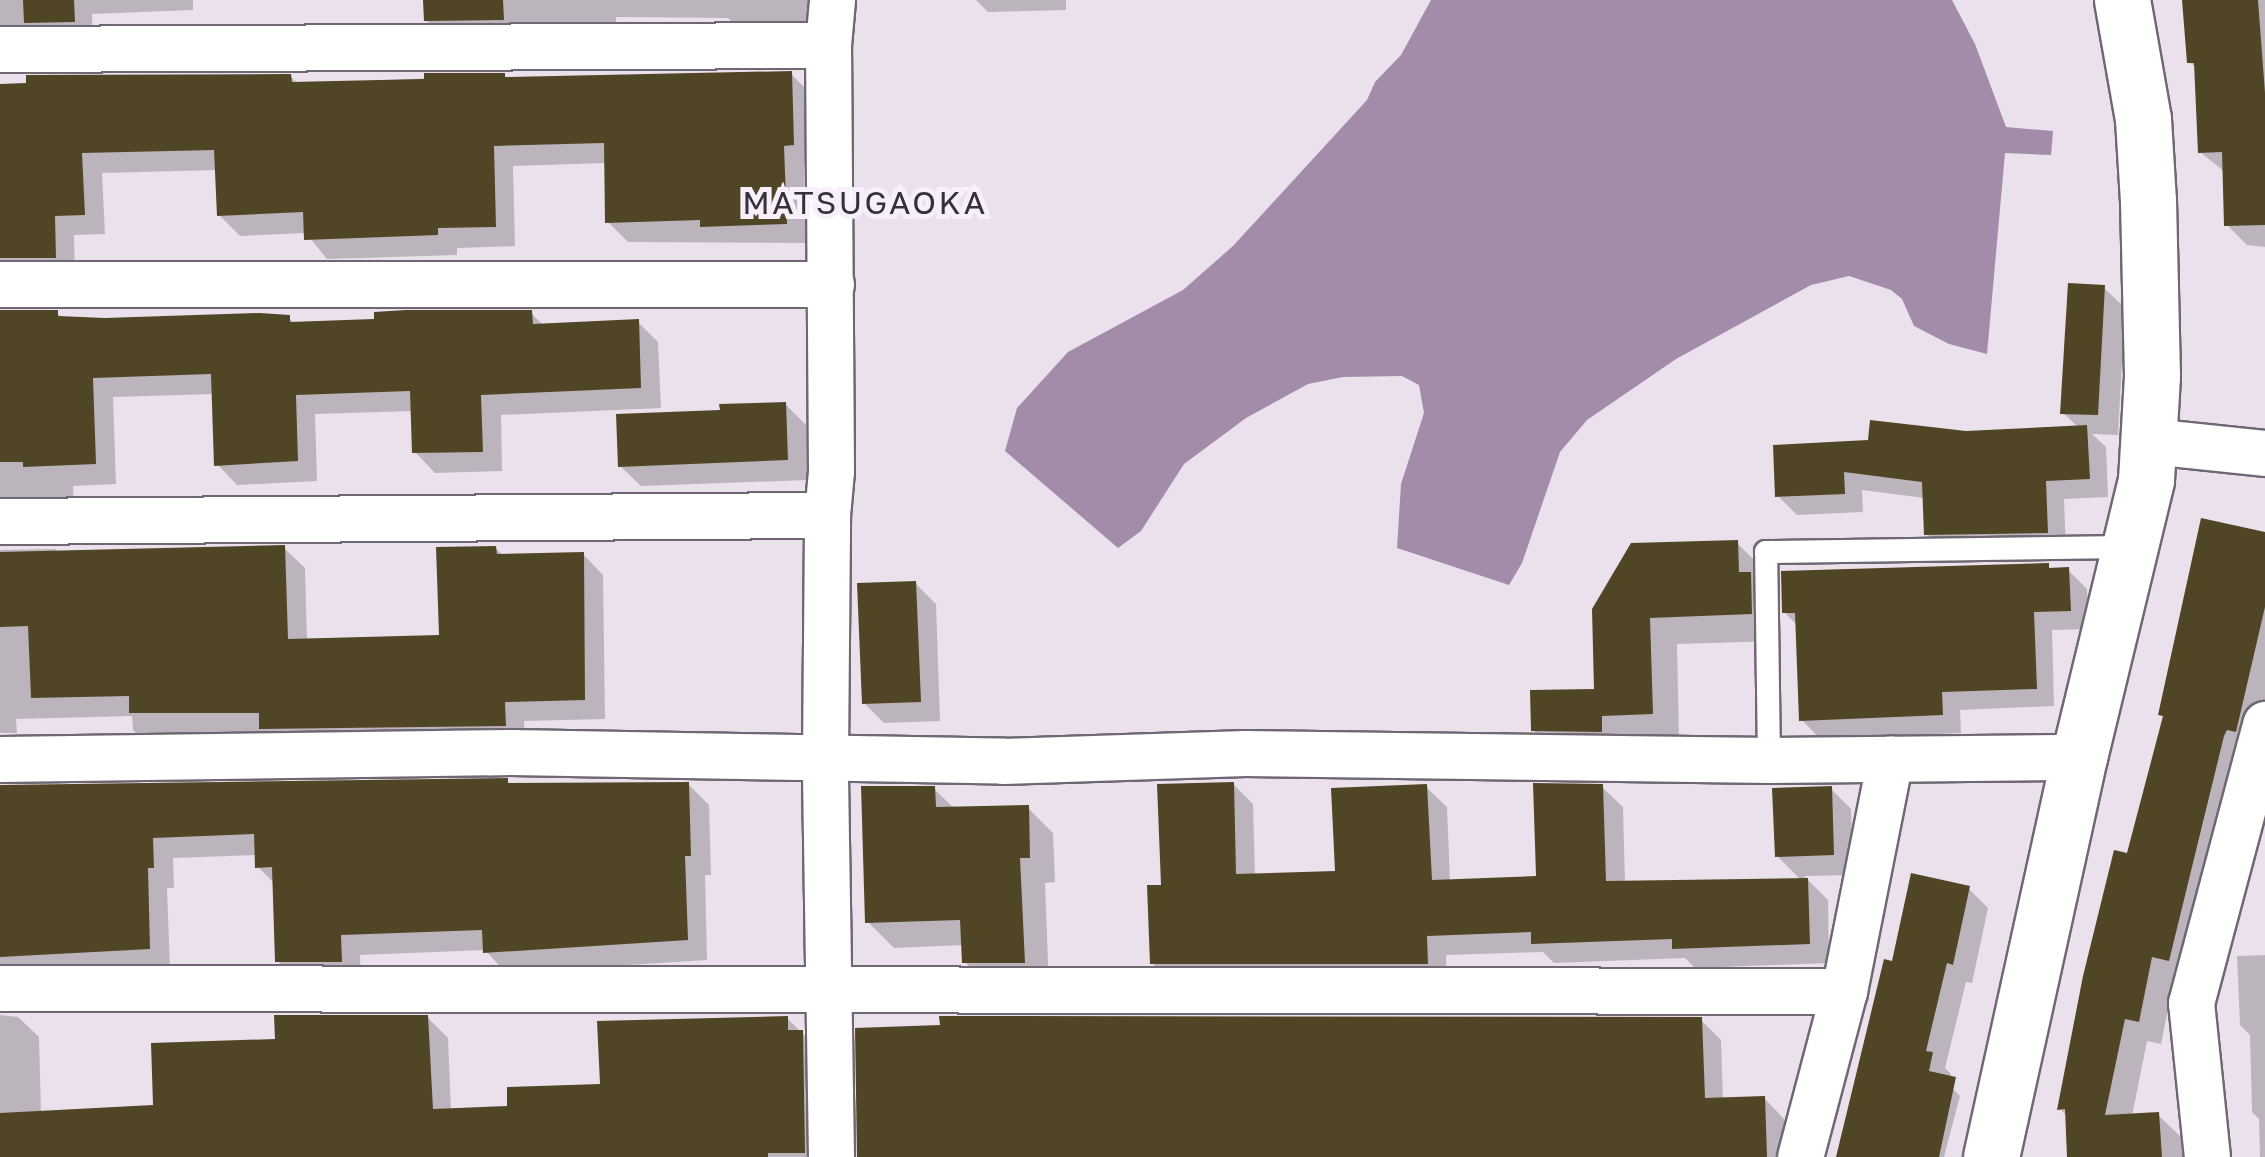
<!DOCTYPE html>
<style>
body{margin:0}
#map{position:relative;width:2265px;height:1157px;overflow:hidden;background:#eae1ed;font-family:"Golos Text",sans-serif}
div>[style]{position:absolute}
[style*='--x']{left:calc(var(--x)*1px);top:calc(var(--y)*1px);width:calc(var(--w)*1px);rotate:calc(var(--a)*1deg)}
.water>*{inset:0;background:#a28ca9}
.shadow>*{inset:0;background:#0003}
.building>*{inset:0;background:#504626}
.roads{filter:drop-shadow(2px 0 #6f6771) drop-shadow(-2px 0 #6f6771) drop-shadow(0 2px #6f6771) drop-shadow(0 -2px #6f6771)}
.lane>*{height:22px;margin:-11px;padding:0 11px;transform-origin:11px;border-radius:11px;background:#fff}
.street>*{height:45px;margin:-22.5px;padding:0 22.5px;transform-origin:22.5px;border-radius:22.5px;background:#fff}
.secondary>*{height:55px;margin:-27.5px;padding:0 27.5px;transform-origin:27.5px;border-radius:27.5px;background:#fff}
span{translate:-50% -50%;white-space:nowrap;text-align:center;line-height:1.15;-webkit-text-stroke:10px #f7effa;paint-order:stroke}
.quarter-label{font-size:32px;color:#363038;letter-spacing:2.5px}
</style>
<div id="map">
<div class="water">
<i style="clip-path:polygon(1431px 0,1952px 0,1975px 44px,2006px 127px,2053px 131px,2051px 155px,2005px 153px,1987px 354px,1949px 344px,1914px 326px,1902px 299px,1891px 290px,1849px 276px,1811px 285px,1676px 359px,1587px 420px,1560px 452px,1522px 563px,1509px 585px,1397px 548px,1401px 484px,1424px 413px,1419px 385px,1402px 376px,1343px 377px,1308px 384px,1246px 418px,1184px 464px,1141px 531px,1118px 548px,1005px 451px,1017px 408px,1068px 352px,1183px 290px,1233px 246px,1367px 100px,1375px 82px,1401px 55px)"></i>
</div>
<div class="shadow">
<i style="clip-path:polygon(0 0,193px 0,193px 10px,92px 14px,93px 41px,0 27px)"></i>
<i style="clip-path:polygon(425px 0,814px 0,811px 28px,738px 28px,728px 18px,616px 17px,616px 27px,449px 42px,426px 20px)"></i>
<i style="clip-path:polygon(976px 0,1066px 0,1066px 10px,988px 12px)"></i>
<i style="clip-path:polygon(2185px 0,2265px 0,2265px 247px,2247px 245px,2227px 225px,2225px 172px,2200px 152px,2197px 69px,2190px 62px)"></i>
<i style="clip-path:polygon(791px 74px,811px 94px,814px 165px,804px 165px,806px 243px,628px 242px,608px 222px,606px 163px,513px 166px,515px 246px,457px 248px,457px 255px,327px 259px,306px 233px,240px 236px,219px 215px,217px 170px,102px 173px,105px 234px,74px 235px,75px 277px,0 290px,0 86px,290px 76px,298px 84px,504px 75px,508px 80px)"></i>
<i style="clip-path:polygon(2104px 288px,2125px 308px,2118px 435px,2092px 434px,2106px 447px,2108px 497px,2064px 499px,2066px 551px,1946px 553px,1927px 534px,1925px 498px,1862px 490px,1863px 512px,1797px 515px,1778px 496px,1775px 447px,2079px 428px,2063px 413px)"></i>
<i style="clip-path:polygon(0 310px,57px 313px,63px 319px,289px 318px,296px 325px,531px 313px,544px 326px,638px 322px,658px 342px,661px 408px,501px 415px,502px 471px,435px 473px,415px 452px,413px 411px,315px 414px,317px 481px,237px 485px,217px 464px,214px 394px,113px 397px,116px 484px,73px 486px,74px 514px,0 527px)"></i>
<i style="clip-path:polygon(785px 404px,806px 425px,808px 480px,641px 486px,620px 466px,722px 413px)"></i>
<i style="clip-path:polygon(2265px 534px,2265px 742px,2174px 979px,2161px 1044px,2147px 1041px,2132px 1116px,2158px 1115px,2182px 1138px,2183px 1157px,2070px 1157px,2068px 1117px,2060px 1109px,2165px 718px,2161px 714px)"></i>
<i style="clip-path:polygon(1737px 543px,1764px 570px,1778px 641px,1677px 644px,1679px 741px,1561px 757px,1533px 730px,1597px 691px,1594px 610px)"></i>
<i style="clip-path:polygon(284px 548px,305px 568px,307px 641px,442px 638px,495px 548px,504px 556px,583px 554px,603px 575px,605px 719px,524px 721px,525px 745px,153px 750px,133px 730px,132px 716px,16px 719px,17px 733px,0 733px,0 550px,55px 549px,59px 553px)"></i>
<i style="clip-path:polygon(2048px 566px,2053px 570px,2068px 570px,2087px 589px,2089px 629px,2052px 630px,2054px 706px,1960px 710px,1961px 733px,1820px 739px,1802px 720px,1798px 626px,1784px 612px)"></i>
<i style="clip-path:polygon(915px 583px,936px 604px,940px 721px,884px 723px,864px 703px)"></i>
<i style="clip-path:polygon(507px 781px,511px 785px,688px 784px,709px 805px,711px 875px,705px 875px,707px 960px,506px 973px,485px 950px,360px 955px,361px 982px,298px 982px,278px 961px,275px 884px,258px 867px,257px 855px,173px 858px,174px 888px,167px 888px,170px 969px,0 993px,0 789px)"></i>
<i style="clip-path:polygon(1233px 784px,1253px 804px,1255px 876px,1337px 873px,1426px 787px,1447px 807px,1450px 882px,1538px 879px,1602px 787px,1623px 807px,1625px 884px,1801px 880px,1777px 856px,1831px 789px,1851px 809px,1853px 875px,1804px 876px,1828px 900px,1829px 963px,1695px 968px,1685px 958px,1554px 963px,1543px 952px,1446px 955px,1447px 983px,1173px 983px,1152px 963px,1164px 887px)"></i>
<i style="clip-path:polygon(934px 789px,955px 809px,1028px 808px,1053px 833px,1055px 882px,1045px 883px,1049px 988px,990px 988px,965px 962px,964px 945px,894px 948px,868px 922px)"></i>
<i style="clip-path:polygon(1968px 888px,1988px 908px,1972px 983px,1966px 982px,1945px 1068px,1951px 1074px,1949px 1085px,1960px 1096px,1944px 1157px,1839px 1157px,1894px 964px)"></i>
<i style="clip-path:polygon(2265px 955px,2265px 1157px,2260px 1157px,2259px 1119px,2252px 1112px,2250px 1035px,2240px 1025px,2237px 956px)"></i>
<i style="clip-path:polygon(0 1015px,18px 1017px,39px 1037px,41px 1113px,156px 1108px,278px 1041px,427px 1017px,448px 1038px,451px 1111px,509px 1108px,603px 1086px,787px 1018px,822px 1053px,824px 1157px,0 1157px)"></i>
<i style="clip-path:polygon(1701px 1020px,1721px 1040px,1723px 1100px,1764px 1098px,1784px 1119px,1785px 1157px,860px 1157px)"></i>
</div>
<div class="building">
<i style="clip-path:polygon(23px 0,74px 0,75px 22px,24px 23px)"></i>
<i style="clip-path:polygon(423px 0,503px 0,504px 20px,424px 21px)"></i>
<i style="clip-path:polygon(2182px 0,2258px 0,2265px 93px,2265px 225px,2224px 226px,2222px 152px,2198px 153px,2194px 63px,2187px 63px)"></i>
<i style="clip-path:polygon(792px 71px,794px 145px,784px 146px,787px 224px,700px 227px,700px 220px,605px 223px,604px 143px,494px 146px,496px 227px,438px 228px,438px 235px,304px 240px,303px 212px,217px 216px,214px 150px,82px 153px,85px 215px,55px 216px,56px 258px,0 258px,0 84px,26px 83px,26px 75px,291px 74px,292px 82px,424px 79px,424px 73px,505px 73px,505px 77px)"></i>
<i style="clip-path:polygon(2068px 283px,2105px 285px,2098px 415px,2060px 414px)"></i>
<i style="clip-path:polygon(0 310px,58px 310px,58px 316px,105px 318px,259px 313px,290px 315px,290px 322px,374px 319px,374px 312px,406px 310px,532px 310px,533px 324px,639px 319px,641px 388px,481px 395px,483px 452px,412px 453px,410px 391px,296px 395px,298px 461px,214px 466px,211px 374px,93px 378px,96px 464px,23px 467px,23px 462px,0 462px)"></i>
<i style="clip-path:polygon(786px 402px,788px 460px,618px 467px,616px 414px,720px 410px,719px 404px)"></i>
<i style="clip-path:polygon(1870px 420px,1966px 431px,2087px 425px,2090px 479px,2046px 481px,2048px 533px,1924px 535px,1922px 482px,1844px 472px,1845px 494px,1775px 497px,1773px 445px,1868px 440px)"></i>
<i style="clip-path:polygon(2201px 518px,2265px 532px,2265px 607px,2236px 732px,2227px 730px,2224px 736px,2169px 961px,2152px 957px,2139px 1022px,2125px 1019px,2105px 1115px,2159px 1112px,2162px 1157px,2067px 1157px,2065px 1109px,2057px 1110px,2083px 976px,2114px 850px,2127px 853px,2163px 716px,2158px 715px)"></i>
<i style="clip-path:polygon(1738px 540px,1739px 572px,1751px 572px,1752px 614px,1650px 618px,1653px 714px,1602px 716px,1602px 732px,1531px 731px,1530px 690px,1594px 689px,1592px 609px,1631px 543px)"></i>
<i style="clip-path:polygon(285px 545px,288px 639px,439px 635px,436px 547px,496px 546px,497px 554px,584px 552px,585px 700px,505px 702px,506px 726px,259px 729px,259px 713px,129px 713px,129px 696px,31px 698px,28px 626px,0 627px,0 552px)"></i>
<i style="clip-path:polygon(2049px 563px,2049px 568px,2069px 567px,2071px 611px,2034px 612px,2037px 689px,1942px 692px,1943px 715px,1799px 721px,1795px 613px,1782px 613px,1781px 571px)"></i>
<i style="clip-path:polygon(916px 581px,921px 702px,862px 704px,857px 583px)"></i>
<i style="clip-path:polygon(508px 778px,508px 783px,689px 782px,691px 856px,685px 856px,688px 940px,483px 953px,482px 930px,341px 935px,342px 962px,275px 962px,272px 867px,255px 868px,254px 834px,153px 838px,154px 868px,148px 868px,150px 949px,0 957px,0 785px)"></i>
<i style="clip-path:polygon(1234px 782px,1236px 874px,1335px 871px,1331px 788px,1427px 784px,1432px 880px,1536px 876px,1533px 783px,1603px 784px,1606px 881px,1808px 878px,1810px 944px,1672px 949px,1672px 939px,1531px 944px,1531px 932px,1427px 936px,1428px 964px,1150px 964px,1147px 885px,1161px 885px,1157px 784px)"></i>
<i style="clip-path:polygon(861px 786px,935px 786px,936px 807px,1029px 805px,1030px 858px,1020px 858px,1025px 963px,962px 963px,960px 920px,865px 923px)"></i>
<i style="clip-path:polygon(1832px 786px,1834px 855px,1775px 857px,1772px 788px)"></i>
<i style="clip-path:polygon(1911px 873px,1970px 886px,1953px 965px,1947px 963px,1926px 1051px,1933px 1052px,1929px 1071px,1956px 1077px,1939px 1157px,1836px 1157px,1884px 959px,1892px 961px)"></i>
<i style="clip-path:polygon(274px 1015px,428px 1015px,433px 1109px,507px 1106px,507px 1087px,600px 1084px,597px 1021px,788px 1016px,788px 1030px,803px 1030px,805px 1153px,768px 1153px,768px 1157px,0 1157px,0 1113px,153px 1105px,151px 1043px,275px 1039px)"></i>
<i style="clip-path:polygon(939px 1016px,1702px 1017px,1705px 1098px,1765px 1096px,1767px 1157px,857px 1157px,855px 1028px,940px 1025px)"></i>
</div>
<div class="roads">
<div class="lane">
<i style="--x:1769;--y:760;--w:208;--a:-90.8"></i>
<i style="--x:1766;--y:552;--w:364;--a:-0.8"></i>
</div>
<div class="street">
<i style="--x:0;--y:49;--w:828;--a:-0.28"></i>
<i style="--x:0;--y:284;--w:831;--a:0"></i>
<i style="--x:2150;--y:441;--w:116;--a:6"></i>
<i style="--x:0;--y:521;--w:827;--a:-0.42"></i>
<i style="--x:0;--y:759;--w:511;--a:-0.78"></i>
<i style="--x:511;--y:752;--w:492;--a:1"></i>
<i style="--x:1003;--y:761;--w:242;--a:-1.9"></i>
<i style="--x:1245;--y:753;--w:524;--a:0.77"></i>
<i style="--x:1769;--y:760;--w:310;--a:-0.6"></i>
<i style="--x:0;--y:988;--w:1844;--a:0.09"></i>
<i style="--x:831;--y:1157;--w:401;--a:-90.9"></i>
<i style="--x:825;--y:756;--w:241;--a:-89.5"></i>
<i style="--x:827;--y:515;--w:44;--a:-84.8"></i>
<i style="--x:831;--y:471;--w:426;--a:-90.4"></i>
<i style="--x:828;--y:45;--w:45;--a:-84.9"></i>
<i style="--x:1800;--y:1157;--w:172;--a:-75.2"></i>
<i style="--x:1844;--y:991;--w:237;--a:-78.8"></i>
<i style="--x:2207;--y:1157;--w:155;--a:-95.9"></i>
<i style="--x:2191;--y:1003;--w:289;--a:-75.1"></i>
</div>
<div class="secondary">
<i style="--x:1991;--y:1157;--w:410;--a:-77.6"></i>
<i style="--x:2079;--y:757;--w:285;--a:-76.4"></i>
<i style="--x:2146;--y:480;--w:104;--a:-86.7"></i>
<i style="--x:2152;--y:376;--w:175;--a:-91.3"></i>
<i style="--x:2148;--y:201;--w:82;--a:-93.5"></i>
<i style="--x:2143;--y:119;--w:121;--a:-100"></i>
</div>
</div>
<div class="quarter-label">
<span style="left:865px;top:202px">MATSUGAOKA</span>
</div>
</div>
